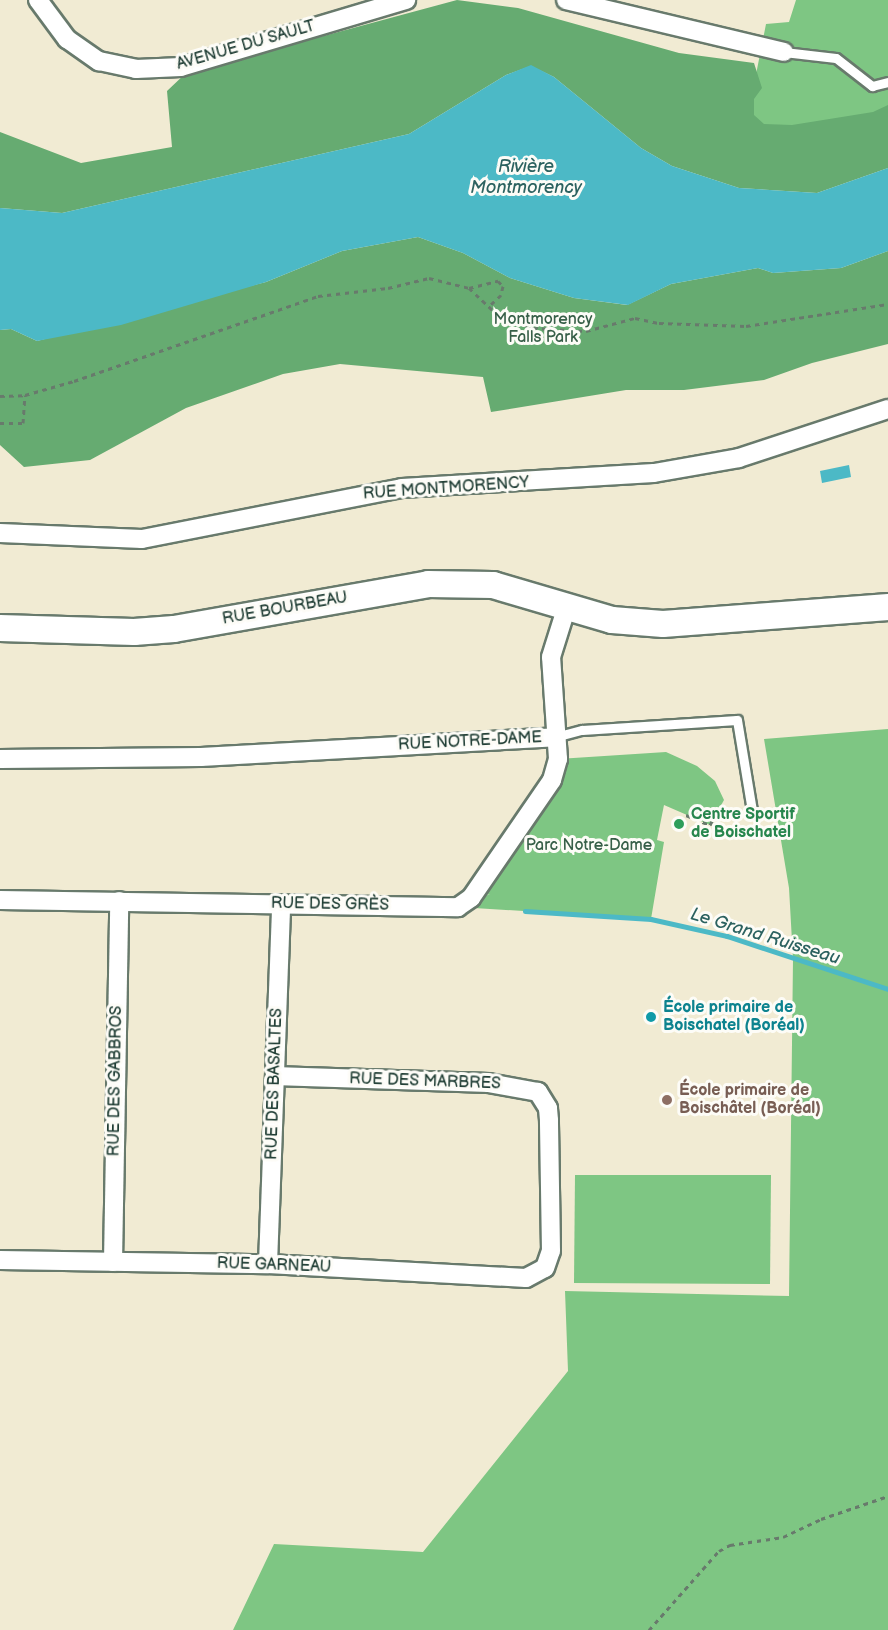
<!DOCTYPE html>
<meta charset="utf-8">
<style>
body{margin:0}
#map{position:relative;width:888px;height:1630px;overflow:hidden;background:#f1ebd3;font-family:"Balsamiq Sans",sans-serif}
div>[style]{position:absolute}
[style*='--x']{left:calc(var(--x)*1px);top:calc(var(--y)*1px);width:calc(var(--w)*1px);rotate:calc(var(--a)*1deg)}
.green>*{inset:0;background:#7ec683}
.forest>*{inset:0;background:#66ab71}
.water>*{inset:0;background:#4cb9c6}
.stream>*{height:4.5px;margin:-2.25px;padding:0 2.25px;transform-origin:2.25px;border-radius:2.25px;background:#4cb9c6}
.path>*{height:3px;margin-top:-1.5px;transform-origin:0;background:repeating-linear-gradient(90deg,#687a6c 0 4.5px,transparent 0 9px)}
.roads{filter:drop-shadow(2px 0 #687a6c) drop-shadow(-2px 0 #687a6c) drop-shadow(0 2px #687a6c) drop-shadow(0 -2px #687a6c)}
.lane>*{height:9px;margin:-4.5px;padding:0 4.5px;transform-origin:4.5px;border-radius:4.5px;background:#fff}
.street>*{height:18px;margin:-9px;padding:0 9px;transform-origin:9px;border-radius:9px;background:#fff}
.secondary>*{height:26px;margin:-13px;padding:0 13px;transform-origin:13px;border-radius:13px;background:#fff}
.dots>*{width:16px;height:16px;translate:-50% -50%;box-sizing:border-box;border:3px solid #fdfcf7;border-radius:50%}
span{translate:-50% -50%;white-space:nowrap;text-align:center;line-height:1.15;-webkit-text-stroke:6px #fdfcf7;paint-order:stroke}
.street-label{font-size:16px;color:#1f3d34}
.park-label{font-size:16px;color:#375f48}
.leisure-label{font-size:16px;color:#27864d;font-weight:700}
.left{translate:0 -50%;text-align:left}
.culture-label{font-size:16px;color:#0d838f;font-weight:700}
.education-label{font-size:16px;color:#785e54;font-weight:700}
.water-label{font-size:18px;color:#2c6260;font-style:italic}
</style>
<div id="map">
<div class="green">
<div style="clip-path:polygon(796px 0,888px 0,888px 122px,743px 140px,766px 24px,789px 22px)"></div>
<div style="clip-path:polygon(888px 729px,888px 1630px,233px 1630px,274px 1544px,423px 1552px,568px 1371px,565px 1291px,789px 1296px,793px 959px,789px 888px,764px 739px)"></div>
<div style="clip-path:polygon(666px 752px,697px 766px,715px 781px,724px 800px,710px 825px,664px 805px,657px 840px,664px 842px,651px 919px,458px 907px,490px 894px,471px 898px,558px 759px)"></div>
<div style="clip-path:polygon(575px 1175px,771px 1175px,770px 1284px,574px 1283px)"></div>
</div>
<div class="forest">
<div style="clip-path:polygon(457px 0,518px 8px,679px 53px,754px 63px,762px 88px,754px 99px,754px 115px,764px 124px,792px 125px,873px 112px,888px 105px,888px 168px,817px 193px,739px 188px,672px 166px,641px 148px,554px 77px,531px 66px,506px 75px,409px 134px,62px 213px,0 208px,0 132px,81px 163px,172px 147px,167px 91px,186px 73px)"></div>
<div style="clip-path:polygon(418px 237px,463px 253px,510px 278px,574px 298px,627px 305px,671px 284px,758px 268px,773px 273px,841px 268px,888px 251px,888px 344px,812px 363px,764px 380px,684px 390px,626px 390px,491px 412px,483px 377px,340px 364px,283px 374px,186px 408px,90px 460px,24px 467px,0 445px,0 330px,11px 329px,37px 341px,266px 282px,342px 251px)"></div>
</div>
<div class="water">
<div style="clip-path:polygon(531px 65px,554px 77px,641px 148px,672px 166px,739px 188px,817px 193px,888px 168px,888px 251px,841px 268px,773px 273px,758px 268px,671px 284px,628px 305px,574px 298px,510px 278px,463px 253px,418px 237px,342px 251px,266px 282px,121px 325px,37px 341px,11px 329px,0 330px,0 208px,62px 213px,409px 134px,506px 75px)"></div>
<div style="clip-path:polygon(849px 465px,851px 477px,822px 483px,820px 471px)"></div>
</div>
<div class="stream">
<div style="--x:525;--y:911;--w:126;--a:3.6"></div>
<div style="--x:651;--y:919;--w:78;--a:12.6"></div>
<div style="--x:727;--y:936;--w:169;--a:18.2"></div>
</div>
<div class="path">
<div style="--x:469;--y:288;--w:30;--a:-14"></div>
<div style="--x:498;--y:281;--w:7;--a:45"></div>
<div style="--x:503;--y:286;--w:9;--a:103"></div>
<div style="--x:501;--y:295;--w:16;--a:137"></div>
<div style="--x:0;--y:396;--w:25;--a:-2"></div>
<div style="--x:25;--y:395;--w:51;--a:-15.9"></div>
<div style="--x:74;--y:381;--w:258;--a:-19.2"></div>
<div style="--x:318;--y:296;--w:70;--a:-6.5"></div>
<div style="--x:388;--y:288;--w:42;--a:-13.7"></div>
<div style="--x:429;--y:278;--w:41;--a:14"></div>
<div style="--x:469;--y:288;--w:40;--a:43"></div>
<div style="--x:498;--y:315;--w:37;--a:20"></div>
<div style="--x:533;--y:328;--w:53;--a:3.2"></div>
<div style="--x:586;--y:331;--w:51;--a:-14.9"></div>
<div style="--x:635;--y:318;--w:25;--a:12"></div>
<div style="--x:659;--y:323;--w:87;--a:2"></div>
<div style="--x:746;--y:326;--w:144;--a:-8.8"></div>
<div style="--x:0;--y:423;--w:23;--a:0"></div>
<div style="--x:23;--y:423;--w:28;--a:-86"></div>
<div style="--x:686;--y:815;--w:26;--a:23"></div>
<div style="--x:710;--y:825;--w:19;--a:-62"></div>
<div style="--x:719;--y:808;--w:23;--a:5"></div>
<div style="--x:649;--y:1630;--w:106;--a:-48.5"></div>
<div style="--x:719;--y:1551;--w:13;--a:-29"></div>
<div style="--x:730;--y:1545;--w:54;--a:-8.6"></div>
<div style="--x:783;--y:1537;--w:42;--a:-25.3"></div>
<div style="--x:821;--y:1519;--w:71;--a:-18.9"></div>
</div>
<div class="roads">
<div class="lane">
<div style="--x:784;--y:52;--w:52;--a:6.6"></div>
<div style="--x:836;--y:58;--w:46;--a:37.9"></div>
<div style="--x:872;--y:86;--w:16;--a:-14"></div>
<div style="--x:555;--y:737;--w:28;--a:-15"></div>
<div style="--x:582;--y:730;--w:155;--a:-3.7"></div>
<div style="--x:737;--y:720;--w:92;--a:80.6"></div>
</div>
<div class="street">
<div style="--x:38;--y:0;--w:49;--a:53.4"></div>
<div style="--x:67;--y:39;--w:39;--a:35"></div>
<div style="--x:99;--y:61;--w:38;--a:12"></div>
<div style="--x:136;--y:69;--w:45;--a:-2.5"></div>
<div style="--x:181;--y:67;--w:235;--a:-16.6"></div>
<div style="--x:566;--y:0;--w:224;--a:13.4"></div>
<div style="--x:0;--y:533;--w:142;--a:2.4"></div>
<div style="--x:142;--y:539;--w:265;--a:-11.1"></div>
<div style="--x:402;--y:488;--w:252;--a:-3.4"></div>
<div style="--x:654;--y:473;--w:86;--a:-10"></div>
<div style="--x:739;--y:458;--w:157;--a:-18.2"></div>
<div style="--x:0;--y:759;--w:201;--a:-0.6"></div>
<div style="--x:201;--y:757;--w:355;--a:-3.2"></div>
<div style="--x:0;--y:900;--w:458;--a:0.9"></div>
<div style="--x:458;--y:907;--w:16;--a:-35"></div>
<div style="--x:471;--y:898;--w:143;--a:-55.5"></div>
<div style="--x:552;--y:780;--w:22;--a:-74"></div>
<div style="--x:558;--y:759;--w:102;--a:-93.9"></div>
<div style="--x:551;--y:657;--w:53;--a:-72.6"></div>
<div style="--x:0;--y:1260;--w:268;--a:0.9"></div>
<div style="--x:268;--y:1264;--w:258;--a:3.1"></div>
<div style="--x:526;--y:1278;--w:21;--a:-28"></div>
<div style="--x:545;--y:1268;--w:18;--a:-71"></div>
<div style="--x:551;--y:1251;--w:131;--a:-90.9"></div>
<div style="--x:549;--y:1120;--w:12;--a:-95"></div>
<div style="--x:548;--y:1108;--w:19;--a:-122"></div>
<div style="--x:538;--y:1092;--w:51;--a:-169.8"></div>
<div style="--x:488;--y:1083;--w:213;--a:-178.1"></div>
<div style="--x:113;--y:1262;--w:361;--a:-89"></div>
<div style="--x:268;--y:1264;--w:360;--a:-87.9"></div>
</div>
<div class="secondary">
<div style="--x:0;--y:628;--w:134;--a:1.7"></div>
<div style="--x:134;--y:632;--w:40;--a:-4.3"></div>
<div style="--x:174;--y:629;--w:258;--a:-10"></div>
<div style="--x:428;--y:584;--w:65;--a:0.9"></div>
<div style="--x:493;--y:585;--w:124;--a:16.4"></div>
<div style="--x:612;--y:620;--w:51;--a:4.5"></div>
<div style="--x:663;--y:624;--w:226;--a:-4.3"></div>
</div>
</div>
<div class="dots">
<div style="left:679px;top:824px;background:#2e9e5b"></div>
<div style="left:651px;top:1017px;background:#0f9aa8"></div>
<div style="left:667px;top:1100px;background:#8d6e63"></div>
</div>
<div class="street-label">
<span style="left:246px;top:46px;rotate:-16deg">AVENUE DU SAULT</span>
<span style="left:446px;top:489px;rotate:-4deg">RUE MONTMORENCY</span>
<span style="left:285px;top:609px;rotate:-10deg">RUE BOURBEAU</span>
<span style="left:470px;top:742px;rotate:-3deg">RUE NOTRE-DAME</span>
<span style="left:330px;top:905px;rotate:1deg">RUE DES GRÈS</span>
<span style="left:116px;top:1081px;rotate:-89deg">RUE DES GABBROS</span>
<span style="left:425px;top:1082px;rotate:2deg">RUE DES MARBRES</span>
<span style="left:275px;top:1084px;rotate:-88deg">RUE DES BASALTES</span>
<span style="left:274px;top:1266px;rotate:2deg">RUE GARNEAU</span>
</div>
<div class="park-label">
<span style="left:543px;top:329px">Montmorency<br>Falls Park</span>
<span style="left:589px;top:846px">Parc Notre-Dame</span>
</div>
<div class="leisure-label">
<span class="left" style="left:691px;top:824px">Centre Sportif<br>de Boischatel</span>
</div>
<div class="culture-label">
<span class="left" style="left:663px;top:1017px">École primaire de<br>Boischatel (Boréal)</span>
</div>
<div class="education-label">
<span class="left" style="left:679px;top:1100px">École primaire de<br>Boischâtel (Boréal)</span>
</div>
<div class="water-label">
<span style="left:526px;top:178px">Rivière<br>Montmorency</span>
<span style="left:765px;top:937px;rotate:17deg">Le Grand Ruisseau</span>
</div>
</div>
